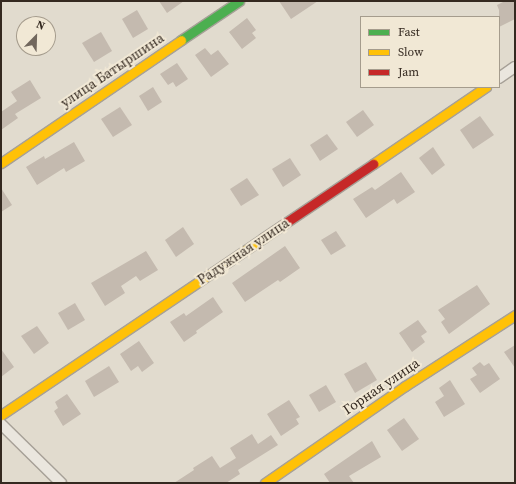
<!DOCTYPE html>
<meta charset="utf-8">
<style>
body{margin:0}
#map{position:relative;width:516px;height:484px;overflow:hidden;background:#e1dbce;font-family:"Source Serif 4",serif}
div>[style]{position:absolute}
[style*='--x']{left:calc(var(--x)*1px);top:calc(var(--y)*1px);width:calc(var(--w)*1px);rotate:calc(var(--a)*1deg)}
.building>*{inset:0;background:#c4baaf}
.roads{filter:drop-shadow(1px 0 #a6a097) drop-shadow(-1px 0 #a6a097) drop-shadow(0 1px #a6a097) drop-shadow(0 -1px #a6a097)}
.street>*{height:10px;margin:-5px;padding:0 5px;transform-origin:5px;border-radius:5px;background:#eae6de}
.fast>*{height:9px;margin:-4.5px;padding:0 4.5px;transform-origin:4.5px;border-radius:4.5px;background:#4caf50}
.slow>*{height:9px;margin:-4.5px;padding:0 4.5px;transform-origin:4.5px;border-radius:4.5px;background:#ffc107}
.jam>*{height:9px;margin:-4.5px;padding:0 4.5px;transform-origin:4.5px;border-radius:4.5px;background:#c62828}
span{translate:-50% -50%;white-space:nowrap;text-align:center;line-height:1.15;-webkit-text-stroke:4px #f1e8d5;paint-order:stroke}
.street-label{font-size:14px;color:#342920}
.frame{position:absolute;inset:0;border:2px solid #342920;pointer-events:none}
.legend{position:absolute;left:360px;top:16px;width:140px;height:72px;box-sizing:border-box;background:#f1e8d5;border:1px solid #a59c8d;margin:0;padding:5px 7px;list-style:none;font-size:12px;color:#342920}
.legend li{display:flex;align-items:center;gap:8px;height:20px}
.legend b{width:20px;border:1px solid #a59c8d}
.north{position:absolute;left:16px;top:16px;width:40px;height:40px;box-sizing:border-box;background:#f1e8d5;border:1px solid #a59c8d;border-radius:50%;rotate:23deg;font-size:11px;font-weight:700;line-height:16px;text-align:center;color:#342920}
.north::after{content:'';display:block;margin:auto;width:14px;height:18px;background:#71675d;clip-path:polygon(50% 0,100% 100%,50% 72%,0 100%)}
</style>
<div id="map">
<div class="building">
<div style="clip-path:polygon(159px 1px,184px 1px,167px 13px)"></div>
<div style="clip-path:polygon(279px 1px,318px 1px,291px 19px)"></div>
<div style="clip-path:polygon(505px 1px,515px 1px,515px 19px,499px 27px,499px 10px,497px 5px)"></div>
<div style="clip-path:polygon(137px 10px,148px 29px,133px 38px,122px 19px)"></div>
<div style="clip-path:polygon(247px 18px,256px 30px,252px 33px,256px 38px,242px 49px,229px 32px)"></div>
<div style="clip-path:polygon(101px 32px,112px 51px,94px 62px,82px 43px)"></div>
<div style="clip-path:polygon(205px 48px,211px 55px,218px 50px,229px 64px,211px 77px,195px 55px)"></div>
<div style="clip-path:polygon(177px 63px,188px 79px,176px 87px,173px 82px,168px 85px,160px 74px)"></div>
<div style="clip-path:polygon(30px 80px,41px 98px,15px 114px,18px 118px,1px 130px,1px 112px,17px 101px,11px 92px)"></div>
<div style="clip-path:polygon(153px 87px,162px 102px,148px 111px,139px 96px)"></div>
<div style="clip-path:polygon(120px 107px,132px 125px,113px 137px,101px 119px)"></div>
<div style="clip-path:polygon(363px 110px,374px 125px,357px 137px,346px 122px)"></div>
<div style="clip-path:polygon(480px 116px,494px 135px,473px 149px,460px 130px)"></div>
<div style="clip-path:polygon(327px 134px,338px 149px,320px 161px,310px 145px)"></div>
<div style="clip-path:polygon(74px 142px,85px 161px,66px 172px,64px 168px,37px 185px,26px 167px,44px 156px,45px 159px)"></div>
<div style="clip-path:polygon(433px 147px,445px 165px,432px 175px,419px 158px)"></div>
<div style="clip-path:polygon(290px 158px,301px 175px,283px 187px,272px 169px)"></div>
<div style="clip-path:polygon(401px 172px,415px 192px,397px 204px,394px 199px,366px 218px,353px 199px,372px 187px,375px 190px)"></div>
<div style="clip-path:polygon(247px 178px,259px 195px,241px 206px,230px 189px)"></div>
<div style="clip-path:polygon(1px 188px,12px 205px,1px 212px)"></div>
<div style="clip-path:polygon(183px 227px,194px 244px,176px 257px,165px 240px)"></div>
<div style="clip-path:polygon(336px 231px,346px 246px,331px 255px,321px 240px)"></div>
<div style="clip-path:polygon(285px 246px,300px 268px,280px 282px,278px 280px,245px 302px,232px 283px)"></div>
<div style="clip-path:polygon(146px 251px,158px 270px,140px 281px,136px 276px,121px 286px,125px 293px,105px 306px,91px 283px)"></div>
<div style="clip-path:polygon(477px 285px,490px 304px,449px 334px,441px 322px,445px 319px,438px 310px)"></div>
<div style="clip-path:polygon(213px 297px,223px 312px,196px 331px,197px 333px,184px 342px,170px 322px,184px 313px,186px 316px)"></div>
<div style="clip-path:polygon(75px 303px,85px 320px,68px 330px,58px 313px)"></div>
<div style="clip-path:polygon(418px 320px,427px 332px,421px 336px,425px 342px,412px 352px,399px 333px)"></div>
<div style="clip-path:polygon(37px 326px,49px 343px,34px 354px,21px 336px)"></div>
<div style="clip-path:polygon(139px 341px,154px 363px,142px 372px,138px 366px,131px 371px,120px 354px)"></div>
<div style="clip-path:polygon(515px 345px,515px 368px,504px 352px)"></div>
<div style="clip-path:polygon(1px 349px,14px 367px,1px 377px)"></div>
<div style="clip-path:polygon(366px 362px,377px 380px,355px 393px,344px 374px)"></div>
<div style="clip-path:polygon(480px 362px,484px 366px,489px 363px,500px 379px,480px 393px,470px 379px,477px 375px,472px 368px)"></div>
<div style="clip-path:polygon(109px 366px,119px 382px,94px 397px,85px 381px)"></div>
<div style="clip-path:polygon(450px 380px,465px 404px,444px 417px,435px 402px,444px 396px,439px 388px)"></div>
<div style="clip-path:polygon(326px 385px,336px 402px,319px 412px,309px 395px)"></div>
<div style="clip-path:polygon(67px 394px,81px 414px,63px 426px,54px 411px,58px 408px,55px 402px)"></div>
<div style="clip-path:polygon(289px 400px,300px 417px,296px 419px,299px 424px,281px 436px,267px 414px)"></div>
<div style="clip-path:polygon(404px 418px,419px 439px,402px 451px,387px 430px)"></div>
<div style="clip-path:polygon(252px 434px,258px 444px,271px 435px,278px 445px,238px 470px,240px 474px,226px 483px,174px 483px,194px 470px,193px 468px,212px 456px,220px 468px,236px 458px,230px 448px)"></div>
<div style="clip-path:polygon(372px 441px,381px 457px,349px 476px,354px 483px,330px 483px,324px 474px)"></div>
</div>
<div class="roads">
<div class="street">
<div style="--x:499;--y:78;--w:19;--a:-35"></div>
<div style="--x:1;--y:424;--w:84;--a:44.5"></div>
</div>
<div class="fast">
<div style="--x:181;--y:40;--w:70;--a:-33.9"></div>
</div>
<div class="slow">
<div style="--x:1;--y:163;--w:218;--a:-34.3"></div>
<div style="--x:373;--y:164;--w:137;--a:-34.3"></div>
<div style="--x:1;--y:415;--w:316;--a:-34"></div>
<div style="--x:265;--y:483;--w:170;--a:-34.7"></div>
<div style="--x:405;--y:386;--w:131;--a:-32.8"></div>
</div>
<div class="jam">
<div style="--x:263;--y:238;--w:133;--a:-33.9"></div>
</div>
</div>
<div class="street-label">
<span style="left:112px;top:70px;rotate:-34deg">улица Батыршина</span>
<span style="left:243px;top:251px;rotate:-34deg">Радужная улица</span>
<span style="left:381px;top:386px;rotate:-34deg">Горная улица</span>
</div>
<div class="frame"></div>
<ul class="legend">
<li><b style="height:5px;background:#4caf50"></b>Fast</li>
<li><b style="height:5px;background:#ffc107"></b>Slow</li>
<li><b style="height:5px;background:#c62828"></b>Jam</li>
</ul>
<div class="north">N</div>
</div>
